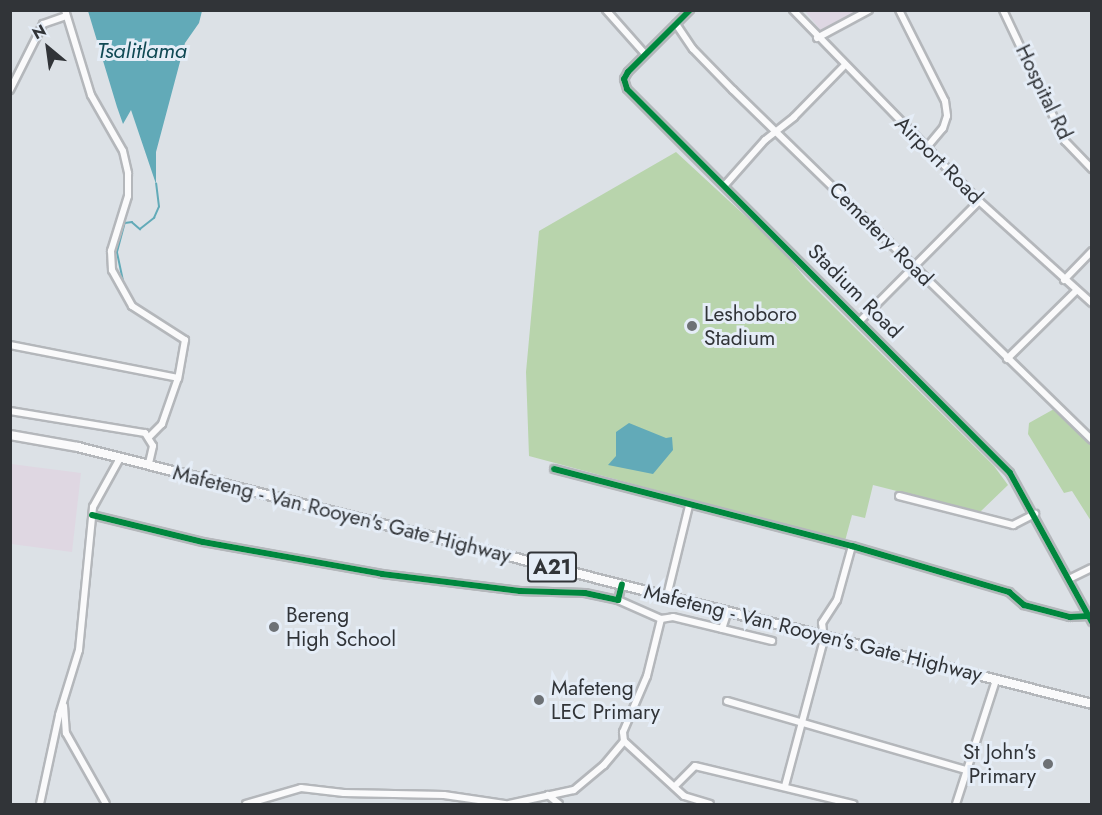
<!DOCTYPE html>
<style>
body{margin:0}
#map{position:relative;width:1102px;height:815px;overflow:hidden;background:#dce1e6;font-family:Jost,sans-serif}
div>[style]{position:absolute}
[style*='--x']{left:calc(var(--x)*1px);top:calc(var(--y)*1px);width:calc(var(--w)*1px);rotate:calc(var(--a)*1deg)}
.industrial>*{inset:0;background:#dfd7e2}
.medical>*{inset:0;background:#ded7e3}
.green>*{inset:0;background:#b8d4ac}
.water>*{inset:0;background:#62aab8}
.stream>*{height:1.5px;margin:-0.75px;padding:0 0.75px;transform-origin:0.75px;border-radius:0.75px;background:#62aab8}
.roads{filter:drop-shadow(2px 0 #b4b7bb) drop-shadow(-2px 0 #b4b7bb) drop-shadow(0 2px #b4b7bb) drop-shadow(0 -2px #b4b7bb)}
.minor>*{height:6px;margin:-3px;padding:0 3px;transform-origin:3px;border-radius:3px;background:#fafafb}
.major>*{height:8px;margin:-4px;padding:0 4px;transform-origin:4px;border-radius:4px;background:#fafafb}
.cycleway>*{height:6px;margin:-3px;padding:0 3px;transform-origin:3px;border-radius:3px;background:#00873e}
.dots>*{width:16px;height:16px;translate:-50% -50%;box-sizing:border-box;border:3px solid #e5edf7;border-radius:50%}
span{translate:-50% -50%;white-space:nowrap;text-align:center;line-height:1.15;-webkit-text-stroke:6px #e5edf7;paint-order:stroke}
.shield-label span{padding:2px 4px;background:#e5edf7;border:2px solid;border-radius:4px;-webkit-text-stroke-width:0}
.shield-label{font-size:20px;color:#313438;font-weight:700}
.street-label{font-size:21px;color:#313438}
.poi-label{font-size:21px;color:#313438}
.left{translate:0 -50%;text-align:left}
.right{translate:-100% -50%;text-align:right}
.water-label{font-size:22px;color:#104954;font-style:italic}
.frame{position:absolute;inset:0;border:12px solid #313438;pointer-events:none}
.north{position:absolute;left:18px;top:18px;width:60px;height:60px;-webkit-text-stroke:4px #e5edf7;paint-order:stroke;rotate:331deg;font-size:16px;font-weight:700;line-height:24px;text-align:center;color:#313438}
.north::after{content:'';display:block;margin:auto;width:21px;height:27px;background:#313438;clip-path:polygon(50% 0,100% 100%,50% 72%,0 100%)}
</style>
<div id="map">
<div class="industrial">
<div style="clip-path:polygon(11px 464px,81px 473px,72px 552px,11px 544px)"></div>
</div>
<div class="medical">
<div style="clip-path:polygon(805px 11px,860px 11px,822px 32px)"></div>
</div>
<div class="green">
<div style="clip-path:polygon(676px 152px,780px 248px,806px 279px,994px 466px,1008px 485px,980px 512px,873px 485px,865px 518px,852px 515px,845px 541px,529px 456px,526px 372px,539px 231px)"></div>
<div style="clip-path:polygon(1054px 409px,1091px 445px,1091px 521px,1072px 491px,1064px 493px,1028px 434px,1029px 423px)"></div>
</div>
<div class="water">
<div style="clip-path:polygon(88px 11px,202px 11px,199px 23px,185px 43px,156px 152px,156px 184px,131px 110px,123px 124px,117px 107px)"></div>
<div style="clip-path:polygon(629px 423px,666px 438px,672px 437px,673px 450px,653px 474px,608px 465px,616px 456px,616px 432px)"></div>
</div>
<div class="stream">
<div style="--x:123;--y:281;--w:30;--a:-102"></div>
<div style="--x:117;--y:252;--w:30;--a:-75"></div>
<div style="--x:125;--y:223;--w:7;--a:-8"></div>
<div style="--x:132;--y:222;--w:11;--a:41"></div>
<div style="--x:140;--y:229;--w:18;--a:-38"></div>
<div style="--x:154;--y:218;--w:12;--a:-66"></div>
<div style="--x:159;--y:207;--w:23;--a:-97"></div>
</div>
<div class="roads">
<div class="minor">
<div style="--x:65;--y:10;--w:89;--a:73"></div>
<div style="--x:91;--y:95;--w:64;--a:60.3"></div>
<div style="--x:123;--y:151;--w:23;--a:77"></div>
<div style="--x:128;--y:173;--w:23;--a:90"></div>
<div style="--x:128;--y:196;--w:58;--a:107.2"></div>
<div style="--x:111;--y:251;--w:19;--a:87"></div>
<div style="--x:112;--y:270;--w:41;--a:60.9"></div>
<div style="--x:132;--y:306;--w:63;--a:32.7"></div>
<div style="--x:185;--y:340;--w:39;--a:100"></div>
<div style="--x:178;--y:378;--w:49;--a:109.2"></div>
<div style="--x:162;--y:424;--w:17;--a:135"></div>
<div style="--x:606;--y:10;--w:59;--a:48.4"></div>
<div style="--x:690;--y:10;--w:88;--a:135"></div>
<div style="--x:628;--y:72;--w:8;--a:120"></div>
<div style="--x:624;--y:79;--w:10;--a:73"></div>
<div style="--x:627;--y:89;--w:542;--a:45.07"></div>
<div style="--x:1010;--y:473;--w:170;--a:61.2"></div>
<div style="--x:793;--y:10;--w:267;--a:45.8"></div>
<div style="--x:979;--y:201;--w:152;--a:42.1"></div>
<div style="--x:899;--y:10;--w:102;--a:63.2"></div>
<div style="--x:945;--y:101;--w:15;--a:82"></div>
<div style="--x:947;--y:116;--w:13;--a:108"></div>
<div style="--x:943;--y:128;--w:23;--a:130"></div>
<div style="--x:1003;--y:10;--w:145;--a:64.7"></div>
<div style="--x:1065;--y:141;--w:39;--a:46"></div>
<div style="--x:676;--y:24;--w:30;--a:56"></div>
<div style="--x:693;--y:49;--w:57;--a:45.7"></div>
<div style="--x:733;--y:90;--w:501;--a:44.27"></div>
<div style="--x:817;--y:38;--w:59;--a:-28.3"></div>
<div style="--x:10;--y:90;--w:74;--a:-63.4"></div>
<div style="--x:43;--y:24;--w:24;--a:-19"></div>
<div style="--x:725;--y:185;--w:60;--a:-48.4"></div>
<div style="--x:765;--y:140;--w:37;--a:-38"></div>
<div style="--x:794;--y:117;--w:71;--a:-45.6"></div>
<div style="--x:1064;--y:280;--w:40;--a:-46"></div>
<div style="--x:861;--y:320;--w:168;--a:-45.2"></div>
<div style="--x:10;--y:345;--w:171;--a:11.1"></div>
<div style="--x:1007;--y:359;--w:97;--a:-44.6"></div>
<div style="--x:10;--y:411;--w:137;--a:9.3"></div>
<div style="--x:145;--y:433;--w:15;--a:58"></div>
<div style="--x:153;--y:446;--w:18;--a:103"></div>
<div style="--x:554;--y:469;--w:308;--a:14.5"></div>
<div style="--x:852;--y:546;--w:164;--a:16.3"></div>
<div style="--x:1009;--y:592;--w:20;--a:41"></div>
<div style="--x:1024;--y:605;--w:48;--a:14.6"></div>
<div style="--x:1070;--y:617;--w:18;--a:-3"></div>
<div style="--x:899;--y:496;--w:118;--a:14.3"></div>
<div style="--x:1013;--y:525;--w:25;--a:-27"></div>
<div style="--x:92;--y:515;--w:114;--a:13.7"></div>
<div style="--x:203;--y:542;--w:182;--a:10.1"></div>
<div style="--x:382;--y:574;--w:139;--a:7"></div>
<div style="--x:520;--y:591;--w:65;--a:1.8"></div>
<div style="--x:585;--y:593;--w:34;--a:12"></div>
<div style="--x:618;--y:600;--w:16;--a:-76"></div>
<div style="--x:1069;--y:579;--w:25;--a:-26"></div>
<div style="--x:667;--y:596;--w:93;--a:-76.3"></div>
<div style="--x:618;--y:600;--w:47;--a:23.8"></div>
<div style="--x:661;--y:619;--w:59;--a:103.8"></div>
<div style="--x:647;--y:676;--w:61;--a:113.2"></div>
<div style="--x:623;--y:732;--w:9;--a:84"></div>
<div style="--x:624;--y:741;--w:81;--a:42.5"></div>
<div style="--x:684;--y:796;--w:27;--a:17"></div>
<div style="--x:661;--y:619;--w:12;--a:-9"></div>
<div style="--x:673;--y:617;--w:102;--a:13.6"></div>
<div style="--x:722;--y:629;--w:19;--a:-72"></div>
<div style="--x:727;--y:701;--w:249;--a:16.1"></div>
<div style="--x:64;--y:706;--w:27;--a:86"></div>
<div style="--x:66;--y:733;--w:81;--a:60.6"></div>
<div style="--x:675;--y:786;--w:28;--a:-45"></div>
<div style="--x:695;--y:766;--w:163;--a:13.5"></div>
<div style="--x:785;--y:786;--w:152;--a:-75.1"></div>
<div style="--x:824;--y:639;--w:16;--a:-97"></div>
<div style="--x:822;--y:623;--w:27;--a:-57"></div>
<div style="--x:837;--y:600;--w:56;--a:-74.5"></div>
<div style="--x:548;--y:795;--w:14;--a:39"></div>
<div style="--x:40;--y:804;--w:91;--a:-77.9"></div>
<div style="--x:59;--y:715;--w:68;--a:-72.9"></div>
<div style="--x:79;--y:650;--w:144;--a:-84.4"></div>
<div style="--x:93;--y:507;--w:56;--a:-61.1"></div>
<div style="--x:246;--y:804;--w:57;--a:-16.2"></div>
<div style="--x:301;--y:788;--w:43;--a:6.6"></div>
<div style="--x:344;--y:793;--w:100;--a:1.1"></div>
<div style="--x:444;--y:795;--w:63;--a:8.3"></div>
<div style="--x:509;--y:804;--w:66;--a:-12.2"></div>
<div style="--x:574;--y:790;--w:39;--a:-40"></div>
<div style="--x:604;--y:765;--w:31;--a:-50"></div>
<div style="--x:956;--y:804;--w:130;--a:-72.1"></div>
</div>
<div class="major">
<div style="--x:10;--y:435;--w:69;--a:10"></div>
<div style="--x:78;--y:447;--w:1046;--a:14.22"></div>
</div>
</div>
<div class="cycleway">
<div style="--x:690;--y:10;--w:88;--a:135"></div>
<div style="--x:628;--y:72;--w:8;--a:120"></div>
<div style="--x:624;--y:79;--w:10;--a:73"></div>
<div style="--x:627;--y:89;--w:542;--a:45.07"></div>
<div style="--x:1010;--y:473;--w:170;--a:61.2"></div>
<div style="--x:554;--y:469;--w:308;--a:14.5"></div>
<div style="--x:852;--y:546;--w:164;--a:16.3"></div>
<div style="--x:1009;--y:592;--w:20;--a:41"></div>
<div style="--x:1024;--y:605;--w:48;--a:14.6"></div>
<div style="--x:1070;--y:617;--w:18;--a:-3"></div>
<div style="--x:92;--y:515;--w:114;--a:13.7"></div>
<div style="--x:203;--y:542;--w:182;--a:10.1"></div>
<div style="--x:382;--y:574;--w:139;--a:7"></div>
<div style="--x:520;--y:591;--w:65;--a:1.8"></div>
<div style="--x:585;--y:593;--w:34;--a:12"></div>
<div style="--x:618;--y:600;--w:16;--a:-76"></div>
</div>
<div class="dots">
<div style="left:692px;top:326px;background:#6d7175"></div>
<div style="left:274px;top:627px;background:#6d7175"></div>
<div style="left:539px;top:700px;background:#6d7175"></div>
<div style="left:1048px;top:764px;background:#6d7175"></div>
</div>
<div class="shield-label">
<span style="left:552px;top:567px">A21</span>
</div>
<div class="street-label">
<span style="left:1044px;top:92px;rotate:64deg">Hospital Rd</span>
<span style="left:939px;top:160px;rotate:45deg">Airport Road</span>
<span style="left:881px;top:234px;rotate:45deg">Cemetery Road</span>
<span style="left:855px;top:291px;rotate:45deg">Stadium Road</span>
<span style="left:342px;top:514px;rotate:14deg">Mafeteng - Van Rooyen's Gate Highway</span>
<span style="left:813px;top:633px;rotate:14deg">Mafeteng - Van Rooyen's Gate Highway</span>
</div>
<div class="poi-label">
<span class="left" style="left:704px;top:326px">Leshoboro<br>Stadium</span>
<span class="left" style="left:286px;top:627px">Bereng<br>High School</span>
<span class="left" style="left:551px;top:700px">Mafeteng<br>LEC Primary</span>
<span class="right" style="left:1036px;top:764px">St John's<br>Primary</span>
</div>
<div class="water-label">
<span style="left:142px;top:51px">Tsalitlama</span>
</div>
<div class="frame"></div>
<div class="north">N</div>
</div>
